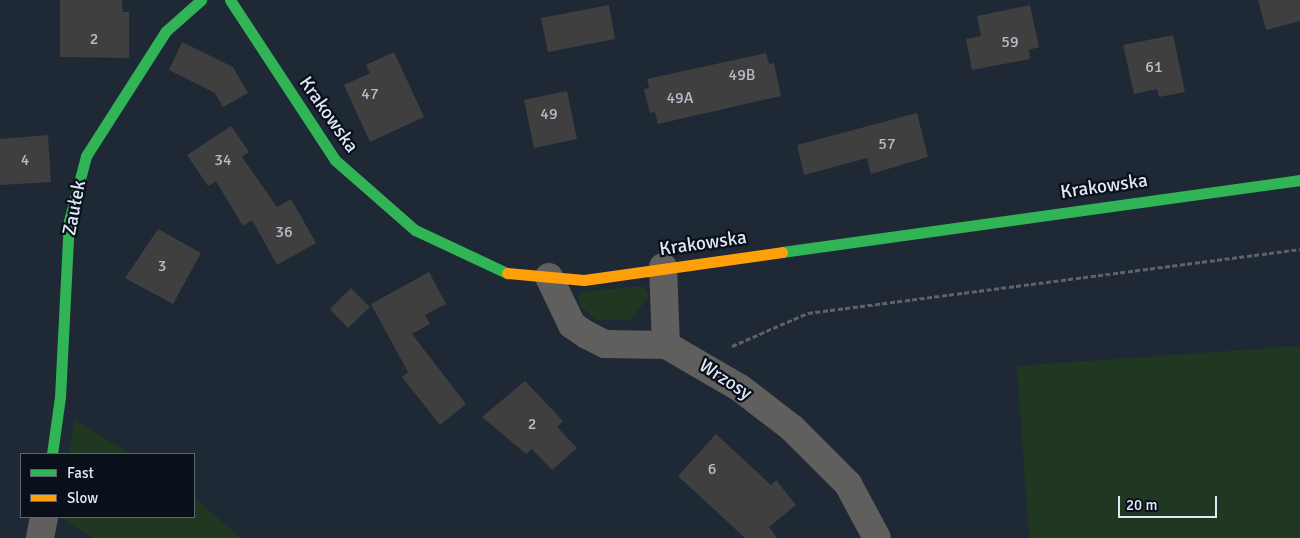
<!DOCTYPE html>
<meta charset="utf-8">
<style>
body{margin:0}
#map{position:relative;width:1300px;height:538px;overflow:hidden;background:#1f2835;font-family:Signika,sans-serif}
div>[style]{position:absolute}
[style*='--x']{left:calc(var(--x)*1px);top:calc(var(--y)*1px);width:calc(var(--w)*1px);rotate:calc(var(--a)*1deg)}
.green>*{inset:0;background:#203821}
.building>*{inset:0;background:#403f40}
.path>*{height:3px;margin-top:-1.5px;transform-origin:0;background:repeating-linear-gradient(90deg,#606264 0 5px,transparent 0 7.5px)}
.street>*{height:28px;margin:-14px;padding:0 14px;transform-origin:14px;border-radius:14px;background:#605f5d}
.fast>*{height:11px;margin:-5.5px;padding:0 5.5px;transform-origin:5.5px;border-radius:5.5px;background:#30b455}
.slow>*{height:11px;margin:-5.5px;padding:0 5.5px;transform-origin:5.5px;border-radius:5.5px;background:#ff9f0a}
span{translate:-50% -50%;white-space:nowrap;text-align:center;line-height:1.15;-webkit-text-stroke:4.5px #09101a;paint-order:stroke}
.number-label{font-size:16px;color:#b6bec9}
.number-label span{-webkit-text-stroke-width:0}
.street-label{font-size:19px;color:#dee8f7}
.legend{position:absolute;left:20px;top:453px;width:175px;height:65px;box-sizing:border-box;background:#09101a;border:1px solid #5e6672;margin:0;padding:6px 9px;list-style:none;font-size:15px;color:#dee8f7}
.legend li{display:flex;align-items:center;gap:10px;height:25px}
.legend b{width:25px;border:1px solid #5e6672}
.scale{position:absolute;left:1118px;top:496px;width:99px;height:22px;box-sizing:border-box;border:2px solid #dee8f7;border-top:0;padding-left:6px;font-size:15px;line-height:18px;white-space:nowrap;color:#dee8f7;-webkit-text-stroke:4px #09101a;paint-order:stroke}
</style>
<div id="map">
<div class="green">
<div style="clip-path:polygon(631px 287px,645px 287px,649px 296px,631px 320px,597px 320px,580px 306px,579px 296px,583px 292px)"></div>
<div style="clip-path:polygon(1300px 346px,1300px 538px,1029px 538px,1017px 366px)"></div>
<div style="clip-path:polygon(75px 420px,131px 454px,69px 454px)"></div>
<div style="clip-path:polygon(194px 498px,242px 538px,93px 538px,60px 517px,194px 517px)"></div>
</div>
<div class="building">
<div style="clip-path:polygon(60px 0,122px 0,123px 12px,129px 12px,129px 58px,60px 57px)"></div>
<div style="clip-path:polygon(1258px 0,1300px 0,1300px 21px,1266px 30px)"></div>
<div style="clip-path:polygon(609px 5px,615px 39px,548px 52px,541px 18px)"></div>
<div style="clip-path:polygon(1030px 5px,1039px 47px,1029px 50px,1030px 59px,972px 70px,966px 39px,981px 36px,977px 16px)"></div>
<div style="clip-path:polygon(1173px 35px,1185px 92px,1159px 97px,1157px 89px,1134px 94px,1123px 45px)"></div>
<div style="clip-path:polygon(182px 42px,233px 67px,248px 93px,223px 107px,215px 93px,169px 70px)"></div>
<div style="clip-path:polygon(394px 52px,424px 117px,370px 142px,344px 85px,370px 73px,366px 65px)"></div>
<div style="clip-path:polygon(766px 53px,769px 64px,774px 63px,781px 96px,658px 124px,655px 112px,650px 113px,644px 89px,649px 88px,647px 79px)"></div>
<div style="clip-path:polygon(567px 91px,577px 139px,534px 148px,524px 100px)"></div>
<div style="clip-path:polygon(917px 113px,928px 157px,871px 174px,867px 158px,804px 175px,797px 145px)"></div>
<div style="clip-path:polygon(231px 126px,249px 152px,242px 157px,277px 207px,291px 199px,316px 243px,277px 265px,252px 220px,243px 226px,216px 181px,208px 186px,187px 155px)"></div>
<div style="clip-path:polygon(48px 135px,51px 182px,0 185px,0 139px)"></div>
<div style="clip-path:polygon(158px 229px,201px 253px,173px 304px,125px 278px)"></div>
<div style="clip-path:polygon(429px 272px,446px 304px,425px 315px,430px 324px,412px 334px,466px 404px,440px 425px,402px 377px,408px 372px,371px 304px)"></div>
<div style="clip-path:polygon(351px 288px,370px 307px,348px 328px,330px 309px)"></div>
<div style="clip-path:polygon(525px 381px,563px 421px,557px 427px,577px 448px,552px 470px,532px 449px,526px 454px,482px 417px)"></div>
<div style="clip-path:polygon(716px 434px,771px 485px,776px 480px,796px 505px,769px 527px,777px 538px,745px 538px,678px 476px)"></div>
</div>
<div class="path">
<div style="--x:732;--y:346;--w:83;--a:-23.5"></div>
<div style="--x:808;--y:313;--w:496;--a:-7.4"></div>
</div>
<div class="street">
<div style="--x:663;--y:267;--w:78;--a:87.8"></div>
<div style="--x:549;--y:277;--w:53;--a:64.4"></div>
<div style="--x:572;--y:325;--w:18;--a:34"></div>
<div style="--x:587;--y:335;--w:20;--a:27"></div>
<div style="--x:605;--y:344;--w:61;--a:0.9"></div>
<div style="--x:666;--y:345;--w:86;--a:30.2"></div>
<div style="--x:740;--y:388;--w:66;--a:37.6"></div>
<div style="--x:792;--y:428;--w:79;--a:45"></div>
<div style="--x:848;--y:484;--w:61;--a:61.8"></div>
<div style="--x:40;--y:538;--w:21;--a:-79"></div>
</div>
<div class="fast">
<div style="--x:230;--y:0;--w:191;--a:56.7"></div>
<div style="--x:335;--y:160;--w:106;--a:41.2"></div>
<div style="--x:415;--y:230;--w:102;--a:25.1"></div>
<div style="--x:782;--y:252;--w:523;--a:-7.91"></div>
<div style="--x:52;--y:454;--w:58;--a:-82"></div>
<div style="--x:60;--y:397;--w:176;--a:-87.1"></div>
<div style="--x:69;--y:221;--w:67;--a:-75.3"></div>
<div style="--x:86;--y:156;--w:148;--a:-57.4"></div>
<div style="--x:166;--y:31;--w:47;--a:-41.5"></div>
</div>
<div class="slow">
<div style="--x:507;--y:273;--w:77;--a:5.2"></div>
<div style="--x:584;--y:280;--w:200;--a:-8"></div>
</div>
<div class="number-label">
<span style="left:94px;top:39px">2</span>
<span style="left:1010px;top:42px">59</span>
<span style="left:1154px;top:67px">61</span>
<span style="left:742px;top:75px">49B</span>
<span style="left:370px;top:94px">47</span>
<span style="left:680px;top:98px">49A</span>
<span style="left:549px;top:114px">49</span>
<span style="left:887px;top:144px">57</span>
<span style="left:25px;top:160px">4</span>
<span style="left:223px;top:160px">34</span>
<span style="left:284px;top:232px">36</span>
<span style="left:162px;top:266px">3</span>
<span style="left:532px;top:424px">2</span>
<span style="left:712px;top:469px">6</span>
</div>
<div class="street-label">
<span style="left:328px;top:115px;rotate:55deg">Krakowska</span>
<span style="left:1104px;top:187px;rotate:-8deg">Krakowska</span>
<span style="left:75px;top:208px;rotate:-79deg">Zaułek</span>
<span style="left:703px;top:244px;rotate:-8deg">Krakowska</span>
<span style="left:725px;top:380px;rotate:33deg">Wrzosy</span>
</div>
<ul class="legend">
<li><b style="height:6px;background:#30b455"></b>Fast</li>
<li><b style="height:6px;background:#ff9f0a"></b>Slow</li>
</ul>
<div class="scale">20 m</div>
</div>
